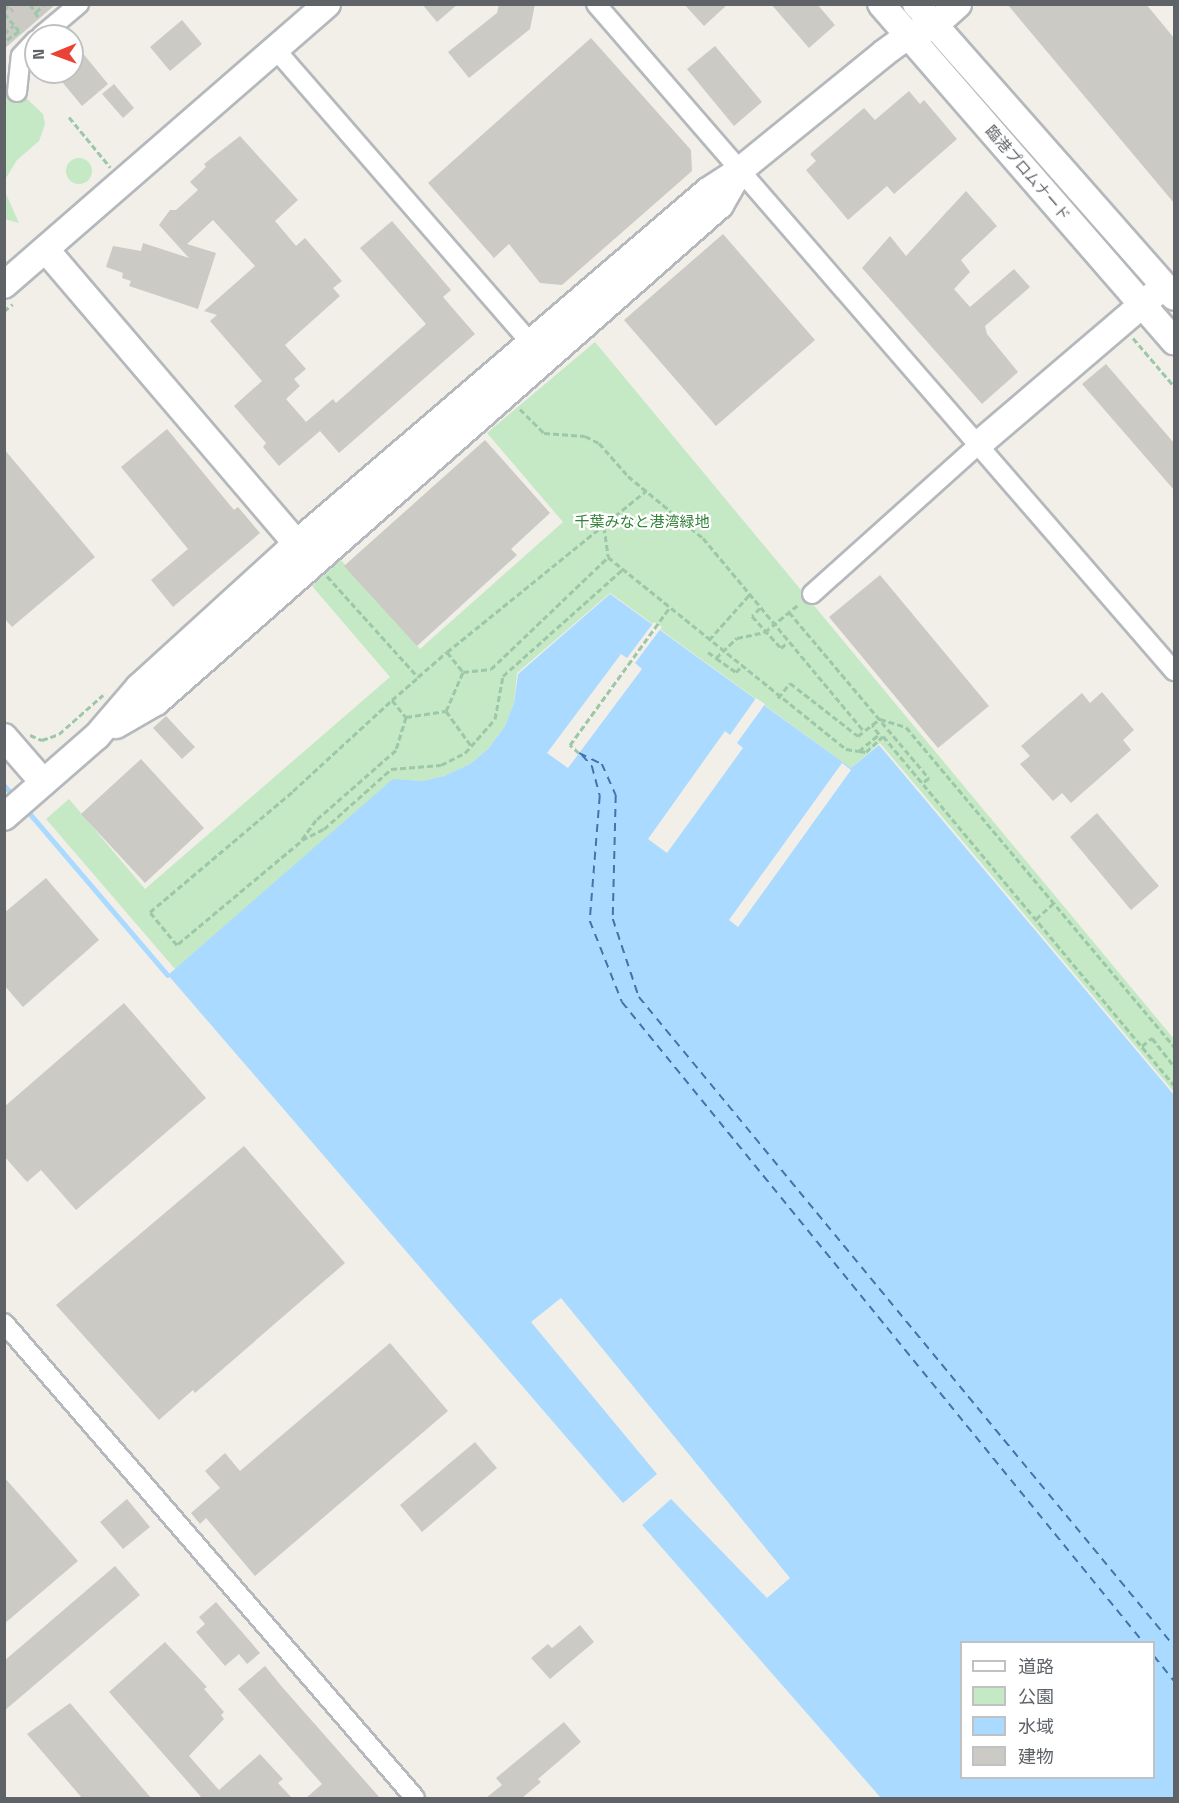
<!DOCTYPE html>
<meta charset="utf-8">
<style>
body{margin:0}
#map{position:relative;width:1179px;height:1803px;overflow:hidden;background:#f1efe8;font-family:"Titillium Web","Noto Sans JP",sans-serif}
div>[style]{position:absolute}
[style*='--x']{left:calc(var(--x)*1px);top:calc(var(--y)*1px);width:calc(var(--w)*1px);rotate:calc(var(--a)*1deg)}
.green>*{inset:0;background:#c5e8c5}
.round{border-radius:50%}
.water>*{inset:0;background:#aadaff}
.pier>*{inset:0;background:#f1efe8}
.stream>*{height:4.5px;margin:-2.25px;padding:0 2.25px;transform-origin:2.25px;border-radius:2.25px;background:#aadaff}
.ferry>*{height:1.5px;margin-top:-0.75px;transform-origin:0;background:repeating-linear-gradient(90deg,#4174aa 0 8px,transparent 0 14px)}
.building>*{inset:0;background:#cccac5}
.path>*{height:3px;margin-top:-1.5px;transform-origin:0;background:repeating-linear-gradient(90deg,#9cc7a9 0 6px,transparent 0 9px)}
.roads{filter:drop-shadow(2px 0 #b5b8bc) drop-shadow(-2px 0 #b5b8bc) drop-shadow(0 2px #b5b8bc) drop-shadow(0 -2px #b5b8bc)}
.street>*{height:18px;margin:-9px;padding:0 9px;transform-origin:9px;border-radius:9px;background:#fff}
.secondary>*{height:26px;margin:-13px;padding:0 13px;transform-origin:13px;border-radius:13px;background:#fff}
.rail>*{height:4.5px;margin-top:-2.25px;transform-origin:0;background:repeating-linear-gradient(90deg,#b6b7b8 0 1.5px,transparent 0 9.5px)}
.path-bridge>*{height:3px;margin-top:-1.5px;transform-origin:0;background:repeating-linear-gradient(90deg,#9cc7a9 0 6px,transparent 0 9px)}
span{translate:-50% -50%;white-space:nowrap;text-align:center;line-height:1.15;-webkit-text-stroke:4.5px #fff;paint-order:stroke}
.street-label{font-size:15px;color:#5f6368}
.park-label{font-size:15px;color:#348238}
.frame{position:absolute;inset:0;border:6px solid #5f6368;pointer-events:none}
.legend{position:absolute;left:960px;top:1641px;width:195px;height:138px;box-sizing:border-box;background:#fff;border:2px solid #bfc1c3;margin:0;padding:8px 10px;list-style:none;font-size:18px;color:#5f6368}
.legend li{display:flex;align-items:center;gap:12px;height:30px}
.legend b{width:30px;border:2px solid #bfc1c3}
.north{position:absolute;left:24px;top:24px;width:60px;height:60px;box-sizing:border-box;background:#fff;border:2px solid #bfc1c3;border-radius:50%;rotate:269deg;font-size:16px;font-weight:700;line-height:24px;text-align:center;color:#5f6368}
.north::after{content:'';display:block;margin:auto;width:21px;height:27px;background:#ea4335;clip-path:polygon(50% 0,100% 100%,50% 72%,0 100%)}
</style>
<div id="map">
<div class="green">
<div style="clip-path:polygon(5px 91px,24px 96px,43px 114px,45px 124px,39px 141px,17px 160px,6px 178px,6px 194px,19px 223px,5px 219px)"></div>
<div class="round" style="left:66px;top:158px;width:26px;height:26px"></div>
<div style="clip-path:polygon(595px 342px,1174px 1039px,1174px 1092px,880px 743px,851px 768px,610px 593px,517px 673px,514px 703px,505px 726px,488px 749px,470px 764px,444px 776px,422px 781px,394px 780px,175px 969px,46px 819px,69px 799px,145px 889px,390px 677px,312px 586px,341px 560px,420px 649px,563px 522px,487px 433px)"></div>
</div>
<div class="water">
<div style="clip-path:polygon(evenodd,610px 594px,851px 768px,879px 745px,1174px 1095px,1174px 1798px,881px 1798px,642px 1525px,671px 1499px,767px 1598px,790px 1578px,561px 1298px,531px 1322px,657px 1474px,623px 1503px,168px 975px,393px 779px,422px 781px,444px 776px,470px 764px,488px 749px,505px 726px,514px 703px,518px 674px,610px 594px,962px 1642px,1154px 1642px,1154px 1778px,962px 1778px,962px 1642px)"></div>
</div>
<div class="pier">
<div style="clip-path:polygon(654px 622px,662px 627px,635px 663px,642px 669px,568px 768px,547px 753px,621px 654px,627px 658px)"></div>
<div style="clip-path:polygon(756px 698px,765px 704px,737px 743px,743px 748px,667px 853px,648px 839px,725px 731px,730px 735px)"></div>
<div style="clip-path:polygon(842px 763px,851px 770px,738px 927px,729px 920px)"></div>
</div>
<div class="stream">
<div style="--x:4;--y:785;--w:15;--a:48"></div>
<div style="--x:26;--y:809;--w:218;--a:49.5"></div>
</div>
<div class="ferry">
<div style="--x:579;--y:753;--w:25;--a:26"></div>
<div style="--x:602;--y:764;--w:34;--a:66"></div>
<div style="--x:616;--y:795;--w:124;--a:91.4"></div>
<div style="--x:613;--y:919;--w:82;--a:71.6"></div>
<div style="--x:639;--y:997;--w:841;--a:50.5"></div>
<div style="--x:582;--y:755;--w:15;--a:48"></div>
<div style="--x:592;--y:766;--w:31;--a:75"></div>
<div style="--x:600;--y:796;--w:125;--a:94.6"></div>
<div style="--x:590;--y:921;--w:87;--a:68.4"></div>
<div style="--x:622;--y:1002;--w:825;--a:50.85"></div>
<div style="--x:1154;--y:1656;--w:32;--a:51"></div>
</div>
<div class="building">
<div style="clip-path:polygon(4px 4px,56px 4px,4px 49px)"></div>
<div style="clip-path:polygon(422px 4px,458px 4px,437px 22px)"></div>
<div style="clip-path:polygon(499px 4px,535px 4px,530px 29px,469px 78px,448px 52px,497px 13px)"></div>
<div style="clip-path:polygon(684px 4px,728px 4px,704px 26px)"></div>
<div style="clip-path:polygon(771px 4px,817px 4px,835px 25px,809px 48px)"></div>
<div style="clip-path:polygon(1007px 4px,1146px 4px,1174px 38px,1174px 203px)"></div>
<div style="clip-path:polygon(182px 20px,202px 44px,170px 71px,150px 47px)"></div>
<div style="clip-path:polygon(591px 38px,691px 150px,692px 171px,562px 285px,540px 283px,509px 244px,494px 258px,428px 183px)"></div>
<div style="clip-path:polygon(72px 40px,108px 84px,82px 106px,54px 72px,72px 72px)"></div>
<div style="clip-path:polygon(715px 46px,762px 102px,734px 126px,687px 69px)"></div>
<div style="clip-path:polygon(114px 84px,134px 108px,123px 118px,102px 94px)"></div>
<div style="clip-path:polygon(909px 91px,920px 104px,924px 100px,957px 139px,894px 194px,887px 186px,848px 220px,806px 170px,816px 161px,810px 154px,864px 108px,875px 120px)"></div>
<div style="clip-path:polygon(240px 136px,298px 200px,275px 221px,296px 246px,305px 238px,342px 281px,333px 288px,340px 296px,285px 345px,306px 369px,294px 379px,300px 386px,286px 399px,306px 422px,333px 399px,336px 403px,426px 324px,360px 248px,392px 221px,451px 290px,443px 297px,475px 334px,339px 453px,320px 431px,279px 466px,263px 447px,266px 443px,234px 406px,262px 381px,210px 321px,217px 315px,204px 311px,255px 266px,213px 220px,187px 244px,216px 253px,198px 309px,129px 286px,131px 281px,122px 278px,123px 273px,106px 267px,113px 246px,141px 251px,143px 243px,189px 258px,159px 225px,170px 210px,176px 210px,198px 190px,190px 182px,206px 167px,204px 164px)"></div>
<div style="clip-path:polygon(966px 191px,997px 226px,961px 260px,970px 272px,954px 289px,970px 307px,1014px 269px,1030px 287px,985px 326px,987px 334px,1018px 372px,982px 404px,862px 268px,890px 236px,906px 256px)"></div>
<div style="clip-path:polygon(723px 234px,815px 340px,716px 426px,624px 320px)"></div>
<div style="clip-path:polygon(1106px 364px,1174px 443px,1174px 490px,1082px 384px)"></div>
<div style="clip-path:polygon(167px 429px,234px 510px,238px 507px,260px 533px,173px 607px,151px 580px,188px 549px,121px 467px)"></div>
<div style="clip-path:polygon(485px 440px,550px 513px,511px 549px,517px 555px,417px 646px,344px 566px)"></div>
<div style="clip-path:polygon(4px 449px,95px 557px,12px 627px,4px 618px)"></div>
<div style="clip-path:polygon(880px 575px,989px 706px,938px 748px,829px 617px)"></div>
<div style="clip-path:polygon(1102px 692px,1134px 730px,1123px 740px,1131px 750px,1071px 803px,1062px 793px,1053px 801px,1020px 764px,1030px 756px,1021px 746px,1082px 693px,1090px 703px)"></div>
<div style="clip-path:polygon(166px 716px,195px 747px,182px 759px,153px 728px)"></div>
<div style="clip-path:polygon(141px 759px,204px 828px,145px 883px,81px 814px)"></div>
<div style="clip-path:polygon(1097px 813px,1159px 886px,1131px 910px,1070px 837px)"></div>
<div style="clip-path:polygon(46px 878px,99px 940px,23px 1007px,4px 985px,4px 913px)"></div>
<div style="clip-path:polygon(124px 1003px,206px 1098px,76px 1210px,41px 1170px,27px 1182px,4px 1156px,4px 1107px)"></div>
<div style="clip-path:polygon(244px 1146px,345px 1263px,195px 1393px,193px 1390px,159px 1420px,56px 1305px)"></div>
<div style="clip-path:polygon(390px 1343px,448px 1411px,255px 1576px,206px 1518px,200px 1524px,191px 1513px,220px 1488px,205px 1471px,225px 1453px,240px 1471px)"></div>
<div style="clip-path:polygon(475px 1442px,497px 1468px,422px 1532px,400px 1505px)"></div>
<div style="clip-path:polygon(4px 1477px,78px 1561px,4px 1624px)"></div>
<div style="clip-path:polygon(127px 1499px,150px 1527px,123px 1549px,100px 1522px)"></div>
<div style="clip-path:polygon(115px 1566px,140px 1595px,4px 1711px,4px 1661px)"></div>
<div style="clip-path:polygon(216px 1602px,260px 1653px,247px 1664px,239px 1654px,225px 1666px,196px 1632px,205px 1624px,199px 1617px)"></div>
<div style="clip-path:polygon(580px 1625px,594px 1642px,550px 1679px,531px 1658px,548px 1644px,552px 1648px)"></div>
<div style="clip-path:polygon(165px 1642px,207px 1687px,204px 1689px,224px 1712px,221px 1715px,224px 1719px,189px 1756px,219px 1790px,260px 1754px,283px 1779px,278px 1783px,292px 1798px,202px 1798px,109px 1692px)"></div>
<div style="clip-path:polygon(265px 1666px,283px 1688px,380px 1798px,306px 1798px,322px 1784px,238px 1689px)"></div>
<div style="clip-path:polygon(70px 1703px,151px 1798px,82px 1798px,27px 1734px)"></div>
<div style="clip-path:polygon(564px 1722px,581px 1742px,538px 1779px,541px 1782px,522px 1798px,486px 1798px,502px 1785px,496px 1778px)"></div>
</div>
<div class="path">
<div style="--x:30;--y:4;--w:15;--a:58"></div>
<div style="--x:4;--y:10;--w:9;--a:-41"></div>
<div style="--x:36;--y:12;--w:12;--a:-42"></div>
<div style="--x:4;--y:13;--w:23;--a:50"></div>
<div style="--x:19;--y:31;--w:19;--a:144"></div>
<div style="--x:4;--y:34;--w:13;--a:-42"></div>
<div style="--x:69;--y:117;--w:65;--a:50.6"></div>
<div style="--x:4;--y:311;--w:11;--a:-38"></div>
<div style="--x:1133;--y:338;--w:63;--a:49.5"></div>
<div style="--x:520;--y:409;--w:34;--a:45"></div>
<div style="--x:544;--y:433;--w:41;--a:4.2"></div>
<div style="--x:585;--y:436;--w:16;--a:27"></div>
<div style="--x:599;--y:443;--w:44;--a:48.7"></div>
<div style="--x:628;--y:476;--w:97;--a:39.6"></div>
<div style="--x:703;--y:538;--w:251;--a:50.2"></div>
<div style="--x:604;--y:527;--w:30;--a:82"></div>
<div style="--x:608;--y:557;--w:306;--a:38.9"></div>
<div style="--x:846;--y:749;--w:13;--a:9"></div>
<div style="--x:859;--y:751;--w:26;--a:-40"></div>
<div style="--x:879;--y:734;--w:11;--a:-128"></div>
<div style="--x:327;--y:576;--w:136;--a:48"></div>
<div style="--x:760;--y:608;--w:11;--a:135"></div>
<div style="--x:752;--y:616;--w:43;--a:47.8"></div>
<div style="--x:781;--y:648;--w:9;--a:-41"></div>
<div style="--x:789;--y:612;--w:217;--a:49.9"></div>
<div style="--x:929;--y:778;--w:9;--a:144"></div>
<div style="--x:765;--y:632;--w:44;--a:-39.5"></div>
<div style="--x:709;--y:640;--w:62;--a:-48.3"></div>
<div style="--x:447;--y:652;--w:26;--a:51"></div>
<div style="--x:463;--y:672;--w:28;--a:-6"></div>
<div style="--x:491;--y:669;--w:162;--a:-43.7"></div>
<div style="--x:716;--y:658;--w:24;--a:35"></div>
<div style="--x:736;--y:672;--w:7;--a:-45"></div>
<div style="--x:778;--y:698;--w:19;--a:-51"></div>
<div style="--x:790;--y:683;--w:86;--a:37.9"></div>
<div style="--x:858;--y:736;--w:28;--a:-38"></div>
<div style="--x:392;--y:700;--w:22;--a:51"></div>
<div style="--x:406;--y:717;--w:34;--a:107"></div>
<div style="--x:396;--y:750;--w:106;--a:138.8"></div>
<div style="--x:316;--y:820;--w:27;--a:126"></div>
<div style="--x:300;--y:842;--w:160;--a:140.1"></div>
<div style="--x:177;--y:945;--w:43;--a:-129.3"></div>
<div style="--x:150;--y:912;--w:187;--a:-40.2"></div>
<div style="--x:293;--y:791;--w:134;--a:-42.6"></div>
<div style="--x:392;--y:700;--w:35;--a:-41"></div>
<div style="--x:418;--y:677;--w:38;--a:-41"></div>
<div style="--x:447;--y:652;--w:256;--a:-39"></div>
<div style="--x:446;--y:711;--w:44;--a:54.2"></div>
<div style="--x:406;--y:717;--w:40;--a:-8.5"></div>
<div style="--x:446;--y:711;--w:43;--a:-66.4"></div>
<div style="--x:880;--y:719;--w:27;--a:17"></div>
<div style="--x:906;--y:727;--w:417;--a:50"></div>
<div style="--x:30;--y:735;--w:13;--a:23"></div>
<div style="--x:42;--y:740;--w:18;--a:-19"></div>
<div style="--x:59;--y:734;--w:59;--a:-41.6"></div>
<div style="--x:859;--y:751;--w:7;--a:8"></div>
<div style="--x:866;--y:752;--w:23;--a:-43"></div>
<div style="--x:883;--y:736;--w:454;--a:50.2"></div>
<div style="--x:579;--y:753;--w:12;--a:-138"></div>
<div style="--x:570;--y:745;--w:170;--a:-54.1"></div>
<div style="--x:302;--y:840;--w:25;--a:-27"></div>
<div style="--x:324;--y:829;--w:90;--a:-41.8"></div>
<div style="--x:391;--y:769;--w:50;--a:-4.6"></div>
<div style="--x:441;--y:765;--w:27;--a:-27"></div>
<div style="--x:465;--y:753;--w:45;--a:-48.6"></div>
<div style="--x:495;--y:719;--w:44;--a:-79.5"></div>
<div style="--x:503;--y:676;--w:161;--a:-41.7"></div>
<div style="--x:1036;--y:919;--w:24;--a:-42"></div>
<div style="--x:1142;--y:1046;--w:13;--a:-39"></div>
<div style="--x:1152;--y:1038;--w:36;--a:52"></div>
</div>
<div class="roads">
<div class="street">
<div style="--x:596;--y:4;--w:883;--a:49.09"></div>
<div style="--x:41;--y:36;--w:50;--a:-40.1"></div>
<div style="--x:276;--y:50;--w:390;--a:49"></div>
<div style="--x:17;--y:92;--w:36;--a:-84"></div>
<div style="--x:21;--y:56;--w:22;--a:-47"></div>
<div style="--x:812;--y:594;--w:224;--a:-41.9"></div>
<div style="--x:4;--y:1323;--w:628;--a:49.13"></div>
</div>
<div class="secondary">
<div style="--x:881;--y:4;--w:447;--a:49"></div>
<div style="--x:916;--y:4;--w:390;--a:48.6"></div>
<div style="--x:46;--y:250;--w:402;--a:49.5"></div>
<div style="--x:4;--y:285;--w:428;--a:-41"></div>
<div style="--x:979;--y:444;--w:233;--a:-40.5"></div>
<div style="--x:116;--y:725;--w:46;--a:-29.9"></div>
<div style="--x:156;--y:702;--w:752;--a:-41.39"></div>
<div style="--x:720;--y:205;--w:36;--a:-60"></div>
<div style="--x:4;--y:737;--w:60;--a:49.1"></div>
<div style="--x:4;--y:817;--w:123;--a:-41.1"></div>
<div style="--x:97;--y:736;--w:65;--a:-49.4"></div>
<div style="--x:139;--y:687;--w:214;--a:-42.3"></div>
<div style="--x:297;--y:543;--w:541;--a:-40.58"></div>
<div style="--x:708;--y:191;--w:37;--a:-33"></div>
<div style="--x:739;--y:171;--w:187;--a:-39.1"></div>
<div style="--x:884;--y:53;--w:29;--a:-36"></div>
<div style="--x:907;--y:36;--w:30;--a:-21"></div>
<div style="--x:935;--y:25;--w:31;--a:-42"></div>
</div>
</div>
<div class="rail">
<div style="--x:4;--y:16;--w:18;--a:-41"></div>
</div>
<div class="path-bridge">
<div style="--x:708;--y:652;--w:10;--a:37"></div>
<div style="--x:716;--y:658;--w:29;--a:-44"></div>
<div style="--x:737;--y:638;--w:29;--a:-12"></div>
</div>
<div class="street-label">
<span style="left:1028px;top:173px;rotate:49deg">臨港プロムナード</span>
</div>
<div class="park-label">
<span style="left:642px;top:522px">千葉みなと港湾緑地</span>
</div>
<div class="frame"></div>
<ul class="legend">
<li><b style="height:8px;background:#fff"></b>道路</li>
<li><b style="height:16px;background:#c5e8c5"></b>公園</li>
<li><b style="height:16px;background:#aadaff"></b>水域</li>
<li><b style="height:16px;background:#cccac5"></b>建物</li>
</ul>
<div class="north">N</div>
</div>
